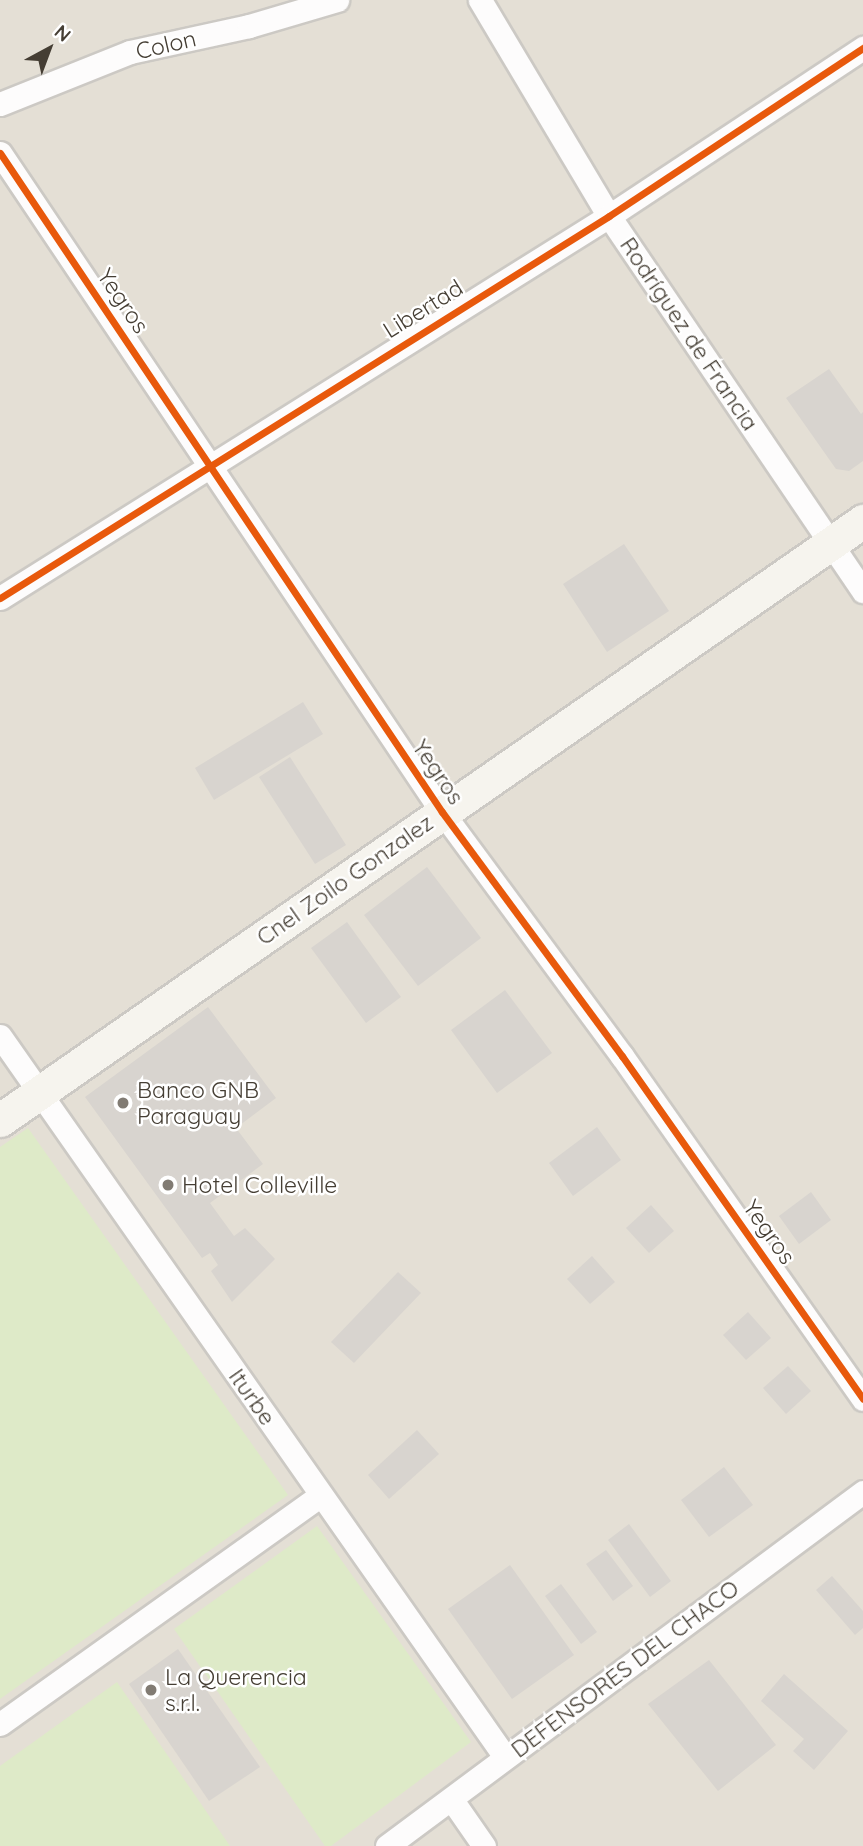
<!DOCTYPE html>
<meta charset="utf-8">
<style>
body{margin:0}
#map{position:relative;width:863px;height:1846px;overflow:hidden;background:#f0ede8;font-family:Quicksand,sans-serif}
div>[style]{position:absolute}
[style*='--x']{left:calc(var(--x)*1px);top:calc(var(--y)*1px);width:calc(var(--w)*1px);rotate:calc(var(--a)*1deg)}
.residential>*{inset:0;background:#e4dfd5}
.green>*{inset:0;background:#deeac8}
.building>*{inset:0;background:#d8d4cf}
.roads{filter:drop-shadow(2px 0 #ccc9c4) drop-shadow(-2px 0 #ccc9c4) drop-shadow(0 2px #ccc9c4) drop-shadow(0 -2px #ccc9c4)}
.street>*{height:23px;margin:-11.5px;padding:0 11.5px;transform-origin:11.5px;border-radius:11.5px;background:#fdfcfc}
.secondary>*{height:33px;margin:-16.5px;padding:0 16.5px;transform-origin:16.5px;border-radius:16.5px;background:#f6f4ee}
.cycleway>*{height:7px;margin:-3.5px;padding:0 3.5px;transform-origin:3.5px;border-radius:3.5px;background:#e8590c}
.dots>*{width:19px;height:19px;translate:-50% -50%;box-sizing:border-box;border:4px solid #fff;border-radius:50%}
span{translate:-50% -50%;white-space:nowrap;text-align:center;line-height:1.15;-webkit-text-stroke:5px #fff;paint-order:stroke}
.street-label{font-size:23px;color:#453e34}
.poi-label{font-size:23px;color:#453e34}
.left{translate:0 -50%;text-align:left}
.north{position:absolute;left:14px;top:14px;width:70px;height:70px;-webkit-text-stroke:5px #fff;paint-order:stroke;rotate:41deg;font-size:19px;font-weight:700;line-height:28px;text-align:center;color:#453e34}
.north::after{content:'';display:block;margin:auto;width:24px;height:32px;background:#453e34;clip-path:polygon(50% 0,100% 100%,50% 72%,0 100%)}
</style>
<div id="map">
<div class="residential">
<div style="clip-path:polygon(0 0,863px 0,863px 1846px,0 1846px)"></div>
</div>
<div class="green">
<div style="clip-path:polygon(28px 1128px,288px 1495px,0 1699px,0 1147px)"></div>
<div style="clip-path:polygon(317px 1526px,471px 1742px,331px 1846px,325px 1846px,174px 1629px)"></div>
<div style="clip-path:polygon(117px 1682px,230px 1846px,0 1846px,0 1766px)"></div>
</div>
<div class="building">
<div style="clip-path:polygon(829px 369px,861px 414px,863px 412px,863px 461px,849px 471px,836px 469px,786px 398px)"></div>
<div style="clip-path:polygon(624px 544px,669px 611px,607px 652px,563px 584px)"></div>
<div style="clip-path:polygon(303px 702px,323px 734px,214px 800px,195px 768px)"></div>
<div style="clip-path:polygon(290px 757px,346px 845px,315px 864px,259px 777px)"></div>
<div style="clip-path:polygon(427px 867px,481px 938px,418px 986px,364px 915px)"></div>
<div style="clip-path:polygon(347px 922px,401px 997px,366px 1023px,311px 948px)"></div>
<div style="clip-path:polygon(505px 990px,552px 1053px,497px 1093px,451px 1030px)"></div>
<div style="clip-path:polygon(208px 1007px,276px 1098px,236px 1128px,263px 1164px,210px 1203px,234px 1236px,245px 1228px,275px 1259px,232px 1302px,211px 1271px,218px 1265px,210px 1253px,202px 1258px,85px 1097px)"></div>
<div style="clip-path:polygon(597px 1127px,621px 1160px,573px 1196px,549px 1163px)"></div>
<div style="clip-path:polygon(811px 1192px,831px 1220px,799px 1244px,779px 1216px)"></div>
<div style="clip-path:polygon(651px 1205px,674px 1231px,649px 1253px,626px 1228px)"></div>
<div style="clip-path:polygon(592px 1256px,615px 1282px,590px 1304px,567px 1279px)"></div>
<div style="clip-path:polygon(398px 1272px,421px 1293px,354px 1363px,331px 1342px)"></div>
<div style="clip-path:polygon(748px 1312px,771px 1338px,746px 1360px,723px 1335px)"></div>
<div style="clip-path:polygon(788px 1366px,811px 1391px,786px 1414px,763px 1388px)"></div>
<div style="clip-path:polygon(417px 1430px,439px 1454px,389px 1499px,368px 1475px)"></div>
<div style="clip-path:polygon(724px 1467px,753px 1505px,709px 1537px,681px 1500px)"></div>
<div style="clip-path:polygon(629px 1524px,671px 1581px,650px 1597px,608px 1540px)"></div>
<div style="clip-path:polygon(606px 1550px,633px 1586px,613px 1601px,586px 1564px)"></div>
<div style="clip-path:polygon(510px 1565px,574px 1655px,512px 1699px,448px 1609px)"></div>
<div style="clip-path:polygon(832px 1576px,863px 1611px,863px 1628px,855px 1635px,816px 1590px)"></div>
<div style="clip-path:polygon(561px 1584px,597px 1632px,581px 1644px,545px 1596px)"></div>
<div style="clip-path:polygon(178px 1649px,260px 1767px,209px 1801px,129px 1684px)"></div>
<div style="clip-path:polygon(709px 1660px,776px 1745px,718px 1791px,648px 1704px)"></div>
<div style="clip-path:polygon(784px 1674px,848px 1731px,814px 1770px,793px 1751px,804px 1739px,761px 1701px)"></div>
</div>
<div class="roads">
<div class="street">
<div style="--x:480;--y:0;--w:252;--a:59.2"></div>
<div style="--x:609;--y:216;--w:453;--a:55.9"></div>
<div style="--x:0;--y:104;--w:140;--a:-21.8"></div>
<div style="--x:130;--y:52;--w:122;--a:-12.3"></div>
<div style="--x:249;--y:26;--w:92;--a:-16.5"></div>
<div style="--x:0;--y:153;--w:794;--a:56.15"></div>
<div style="--x:442;--y:812;--w:303;--a:53.6"></div>
<div style="--x:622;--y:1056;--w:419;--a:54.9"></div>
<div style="--x:0;--y:598;--w:719;--a:-32.1"></div>
<div style="--x:609;--y:216;--w:305;--a:-33.5"></div>
<div style="--x:0;--y:1036;--w:880;--a:54.99"></div>
<div style="--x:0;--y:1724;--w:394;--a:-35.5"></div>
<div style="--x:452;--y:1800;--w:56;--a:55.2"></div>
<div style="--x:387;--y:1846;--w:593;--a:-36.64"></div>
</div>
<div class="secondary">
<div style="--x:0;--y:1120;--w:1051;--a:-34.76"></div>
</div>
</div>
<div class="cycleway">
<div style="--x:0;--y:153;--w:794;--a:56.15"></div>
<div style="--x:442;--y:812;--w:303;--a:53.6"></div>
<div style="--x:622;--y:1056;--w:419;--a:54.9"></div>
<div style="--x:0;--y:598;--w:719;--a:-32.1"></div>
<div style="--x:609;--y:216;--w:305;--a:-33.5"></div>
</div>
<div class="dots">
<div style="left:123px;top:1103px;background:#817b73"></div>
<div style="left:168px;top:1185px;background:#817b73"></div>
<div style="left:151px;top:1690px;background:#817b73"></div>
</div>
<div class="street-label">
<span style="left:166px;top:45px;rotate:-13deg">Colon</span>
<span style="left:123px;top:301px;rotate:56deg">Yegros</span>
<span style="left:423px;top:309px;rotate:-32deg">Libertad</span>
<span style="left:689px;top:334px;rotate:56deg">Rodríguez de Francia</span>
<span style="left:438px;top:772px;rotate:56deg">Yegros</span>
<span style="left:345px;top:880px;rotate:-35deg">Cnel Zoilo Gonzalez</span>
<span style="left:769px;top:1232px;rotate:55deg">Yegros</span>
<span style="left:252px;top:1397px;rotate:55deg">Iturbe</span>
<span style="left:625px;top:1669px;rotate:-37deg">DEFENSORES DEL CHACO</span>
</div>
<div class="poi-label">
<span class="left" style="left:137px;top:1103px">Banco GNB<br>Paraguay</span>
<span class="left" style="left:182px;top:1185px">Hotel Colleville</span>
<span class="left" style="left:165px;top:1690px">La Querencia<br>s.r.l.</span>
</div>
<div class="north">N</div>
</div>
